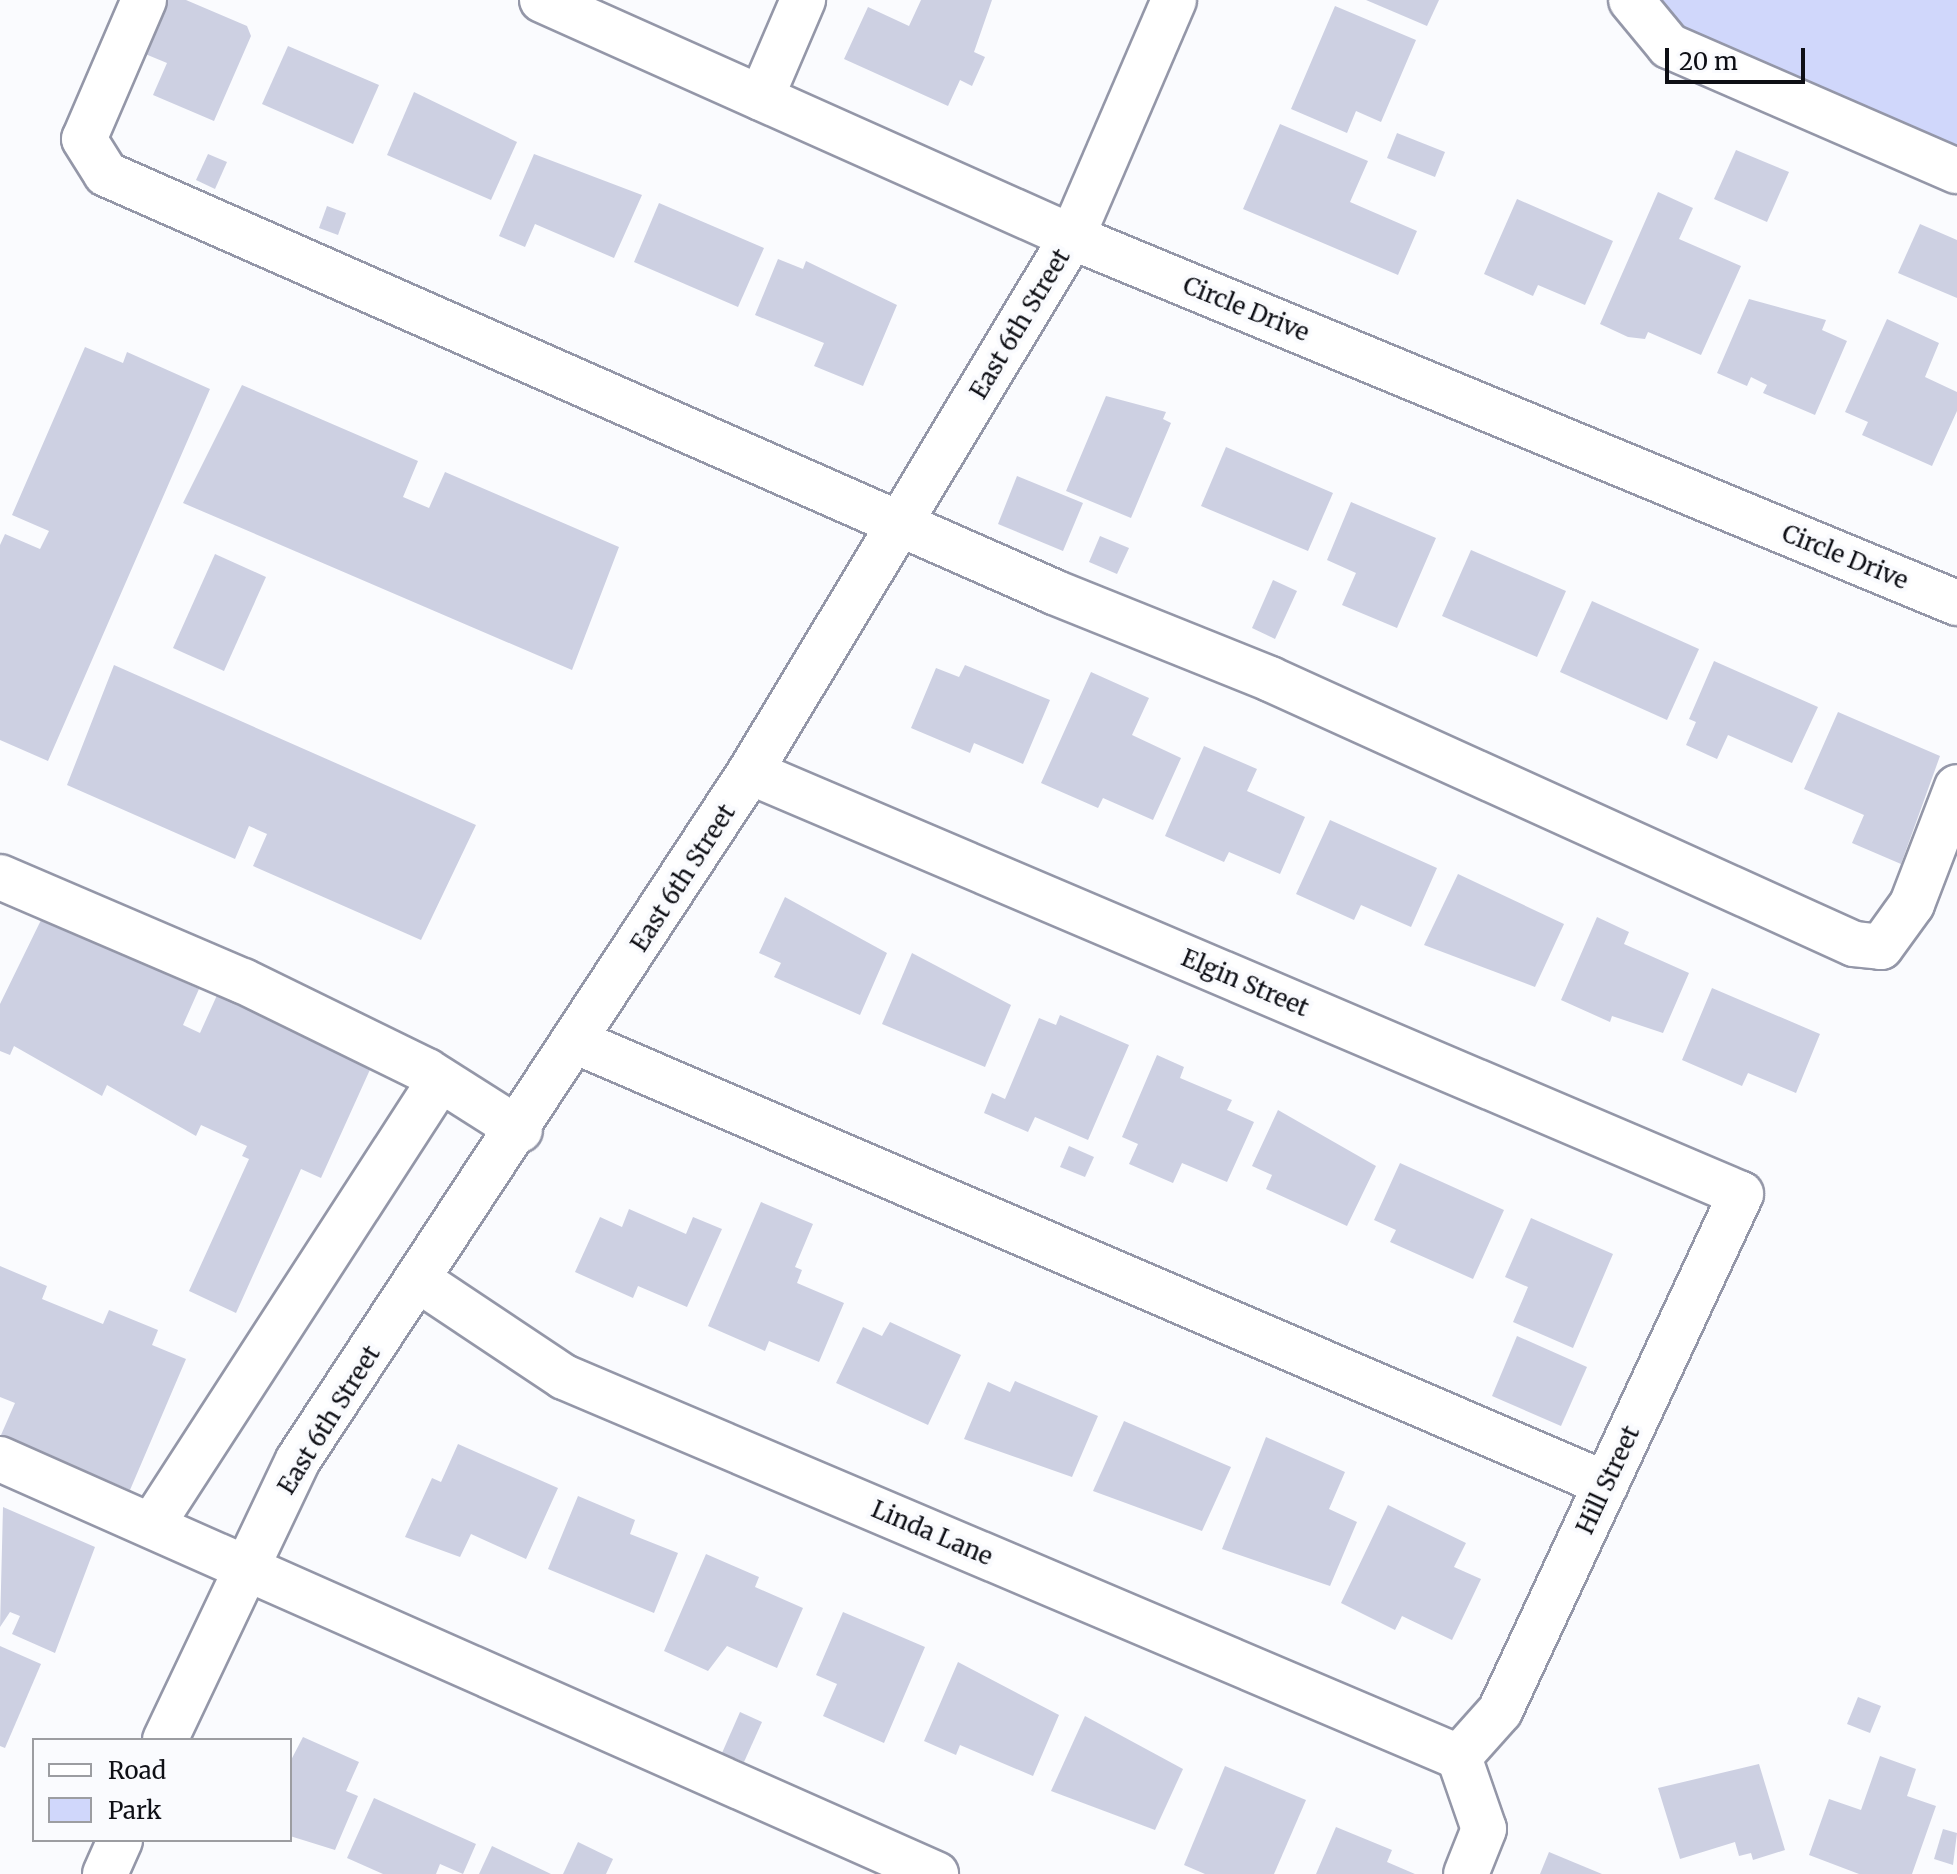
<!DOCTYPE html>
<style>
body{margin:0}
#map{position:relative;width:1957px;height:1874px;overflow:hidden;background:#fafbfe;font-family:Merriweather,serif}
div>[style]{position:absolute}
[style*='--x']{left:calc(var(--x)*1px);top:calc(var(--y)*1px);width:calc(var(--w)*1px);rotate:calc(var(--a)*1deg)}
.green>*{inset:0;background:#d0d7fb}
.building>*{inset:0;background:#cdd0e2}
.roads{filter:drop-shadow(2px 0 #9497a8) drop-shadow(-2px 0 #9497a8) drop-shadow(0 2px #9497a8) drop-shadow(0 -2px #9497a8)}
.minor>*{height:44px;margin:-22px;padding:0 22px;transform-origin:22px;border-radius:22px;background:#fff}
span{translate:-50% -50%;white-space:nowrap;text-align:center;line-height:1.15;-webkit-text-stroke:8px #fafbfe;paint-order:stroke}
.street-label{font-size:24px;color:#0e0f15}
.legend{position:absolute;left:32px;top:1738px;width:260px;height:104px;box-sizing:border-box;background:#fafbfe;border:2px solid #9c9da1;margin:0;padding:10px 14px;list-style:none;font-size:24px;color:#0e0f15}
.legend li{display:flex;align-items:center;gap:16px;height:40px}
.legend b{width:40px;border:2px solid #9c9da1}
.scale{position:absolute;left:1665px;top:48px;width:140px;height:36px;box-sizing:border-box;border:4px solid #0e0f15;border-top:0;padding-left:10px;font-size:24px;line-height:28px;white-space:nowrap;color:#0e0f15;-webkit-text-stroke:6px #fafbfe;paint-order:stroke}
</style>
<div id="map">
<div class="green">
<div style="clip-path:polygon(1653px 0,1957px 0,1957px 157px,1684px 29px)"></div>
</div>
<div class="building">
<div style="clip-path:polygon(160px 0,186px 0,247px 26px,251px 36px,214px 121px,153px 95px,167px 63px,138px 51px)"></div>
<div style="clip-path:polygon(921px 0,992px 0,974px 52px,985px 57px,972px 86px,960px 80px,948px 106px,844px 59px,868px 7px,909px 26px)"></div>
<div style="clip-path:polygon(1366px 0,1439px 0,1427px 26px)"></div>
<div style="clip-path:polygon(1335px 6px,1416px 40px,1381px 122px,1356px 111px,1347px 133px,1291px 109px)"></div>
<div style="clip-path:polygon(288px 46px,379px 85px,353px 144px,262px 104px)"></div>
<div style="clip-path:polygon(414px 92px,517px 142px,491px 200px,387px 155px)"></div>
<div style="clip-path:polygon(1280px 124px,1368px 161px,1350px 202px,1417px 231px,1398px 275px,1243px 209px)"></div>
<div style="clip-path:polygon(1397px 133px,1445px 152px,1435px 177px,1387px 158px)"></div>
<div style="clip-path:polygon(1736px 150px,1789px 172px,1767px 222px,1714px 199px)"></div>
<div style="clip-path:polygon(208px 154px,227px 162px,215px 189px,196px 180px)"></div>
<div style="clip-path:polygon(534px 154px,642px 195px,614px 258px,535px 224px,525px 247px,499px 236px)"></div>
<div style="clip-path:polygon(1658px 192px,1693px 208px,1679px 239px,1741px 266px,1701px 355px,1648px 332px,1645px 339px,1628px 337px,1600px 324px)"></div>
<div style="clip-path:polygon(1517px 199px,1613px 241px,1585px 305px,1538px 285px,1533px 296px,1484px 274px)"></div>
<div style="clip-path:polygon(659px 203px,764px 248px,738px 307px,634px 262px)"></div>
<div style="clip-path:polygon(327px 206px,346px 213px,338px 235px,319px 228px)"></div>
<div style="clip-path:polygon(1920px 224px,1957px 240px,1957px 298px,1898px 273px)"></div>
<div style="clip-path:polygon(778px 259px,803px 269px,806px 261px,897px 305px,863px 386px,814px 366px,824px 343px,755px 315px)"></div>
<div style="clip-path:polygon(1749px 299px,1826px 320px,1822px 330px,1847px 341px,1815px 415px,1763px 393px,1767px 385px,1751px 377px,1747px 386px,1717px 373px)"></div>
<div style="clip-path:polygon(1887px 319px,1939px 343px,1925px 377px,1957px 392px,1957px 411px,1932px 466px,1862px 435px,1868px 422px,1845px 412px)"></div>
<div style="clip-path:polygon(85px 347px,123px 363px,127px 352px,210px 389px,48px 761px,0 740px,0 545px,5px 534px,40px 549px,49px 531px,12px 515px)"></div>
<div style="clip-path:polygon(242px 385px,418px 461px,403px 497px,429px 508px,445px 472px,619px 547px,572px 670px,183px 503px)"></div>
<div style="clip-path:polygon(1106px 396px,1166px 412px,1163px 419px,1171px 423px,1131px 518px,1066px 491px)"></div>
<div style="clip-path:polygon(1226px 447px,1333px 493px,1308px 551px,1201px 506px)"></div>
<div style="clip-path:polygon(1017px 476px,1083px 503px,1063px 551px,998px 524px)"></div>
<div style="clip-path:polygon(1351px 502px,1436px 538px,1397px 628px,1342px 605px,1356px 573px,1327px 560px)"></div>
<div style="clip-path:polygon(1100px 536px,1129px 548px,1117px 574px,1089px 562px)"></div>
<div style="clip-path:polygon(1471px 550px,1566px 591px,1537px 657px,1442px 616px)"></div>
<div style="clip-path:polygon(215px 554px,266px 577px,224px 671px,173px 648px)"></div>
<div style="clip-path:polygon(1273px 580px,1297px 591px,1275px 639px,1252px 628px)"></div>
<div style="clip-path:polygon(1592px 601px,1699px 649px,1667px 720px,1560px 672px)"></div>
<div style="clip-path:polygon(1714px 661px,1818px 707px,1792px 763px,1728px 735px,1717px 759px,1686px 745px,1696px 722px,1689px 719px)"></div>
<div style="clip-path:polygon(114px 665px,476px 825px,421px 940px,253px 866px,267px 834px,249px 826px,235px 859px,67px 785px)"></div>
<div style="clip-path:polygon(965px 665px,1050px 700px,1023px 764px,974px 743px,970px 753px,911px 728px,936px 668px,959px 677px)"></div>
<div style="clip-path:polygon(1091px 672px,1149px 698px,1132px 735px,1181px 758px,1153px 820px,1103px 798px,1098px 808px,1041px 783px)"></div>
<div style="clip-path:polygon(1838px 712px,1940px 756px,1901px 864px,1852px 843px,1864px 815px,1804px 789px)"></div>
<div style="clip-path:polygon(1204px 746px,1257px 769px,1247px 791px,1305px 817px,1280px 874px,1229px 852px,1224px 862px,1165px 836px)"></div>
<div style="clip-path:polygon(1330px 820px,1437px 868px,1411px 927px,1361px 905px,1354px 920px,1296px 894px)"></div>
<div style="clip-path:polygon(1458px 874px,1564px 924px,1535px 987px,1424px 945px)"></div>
<div style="clip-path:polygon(785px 897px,887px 953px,860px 1015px,774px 977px,781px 963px,759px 953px)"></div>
<div style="clip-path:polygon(1597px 917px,1629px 932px,1624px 944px,1689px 973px,1663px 1033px,1612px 1016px,1610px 1022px,1561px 1000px)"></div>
<div style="clip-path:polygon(42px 918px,199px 989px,183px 1025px,200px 1033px,218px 993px,373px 1063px,321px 1178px,301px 1169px,236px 1313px,189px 1291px,249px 1159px,242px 1156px,247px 1146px,201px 1125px,196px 1136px,107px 1085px,102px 1096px,14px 1046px,10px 1055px,0 1051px,0 1004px)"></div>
<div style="clip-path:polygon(912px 953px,1011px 1005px,985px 1067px,882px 1024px)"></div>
<div style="clip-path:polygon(1712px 988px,1820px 1034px,1796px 1093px,1748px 1073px,1742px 1086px,1682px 1060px)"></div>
<div style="clip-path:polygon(1060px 1015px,1129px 1045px,1088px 1140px,1035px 1117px,1028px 1132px,984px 1113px,992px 1093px,1005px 1099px,1039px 1018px,1056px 1025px)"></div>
<div style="clip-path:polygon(1157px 1055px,1184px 1067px,1180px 1078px,1232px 1100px,1227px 1110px,1254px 1122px,1227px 1182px,1182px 1163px,1173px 1183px,1129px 1164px,1138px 1144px,1122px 1137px)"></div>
<div style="clip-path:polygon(1278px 1110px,1376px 1166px,1347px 1226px,1266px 1189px,1272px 1175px,1252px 1166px)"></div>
<div style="clip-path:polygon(1069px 1146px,1094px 1157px,1085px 1177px,1060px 1167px)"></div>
<div style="clip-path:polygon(1400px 1163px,1504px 1210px,1473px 1279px,1390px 1242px,1396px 1230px,1374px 1220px)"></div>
<div style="clip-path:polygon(761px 1202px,813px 1224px,795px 1267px,802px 1270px,797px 1283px,844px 1303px,819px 1362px,769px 1341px,765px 1351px,708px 1326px)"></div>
<div style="clip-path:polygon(629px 1209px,686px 1234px,693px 1217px,722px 1229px,687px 1307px,638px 1286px,633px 1298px,575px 1272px,600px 1217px,622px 1227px)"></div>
<div style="clip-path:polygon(1531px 1218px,1613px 1254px,1573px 1348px,1513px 1322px,1528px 1287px,1505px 1277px)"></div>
<div style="clip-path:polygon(0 1266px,47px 1286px,42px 1299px,103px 1324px,109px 1310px,158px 1330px,152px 1345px,186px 1359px,130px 1490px,1px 1435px,15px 1403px,0 1397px)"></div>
<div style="clip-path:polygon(890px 1322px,961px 1355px,928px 1425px,836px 1383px,863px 1327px,882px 1336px)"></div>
<div style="clip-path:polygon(1517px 1336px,1587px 1367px,1561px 1426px,1492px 1396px)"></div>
<div style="clip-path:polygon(1015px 1381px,1098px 1416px,1072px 1477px,964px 1439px,988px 1382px,1010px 1392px)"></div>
<div style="clip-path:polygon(1124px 1421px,1231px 1467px,1202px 1531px,1093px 1491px)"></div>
<div style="clip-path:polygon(1266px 1437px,1345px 1472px,1329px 1509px,1357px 1522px,1330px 1586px,1222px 1549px)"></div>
<div style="clip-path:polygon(458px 1444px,558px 1488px,526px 1559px,471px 1534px,460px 1557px,405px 1537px,432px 1478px,441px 1482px)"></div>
<div style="clip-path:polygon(578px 1496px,635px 1520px,630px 1534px,678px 1553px,654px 1613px,548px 1569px)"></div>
<div style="clip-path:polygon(1388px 1505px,1466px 1543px,1454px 1567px,1481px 1579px,1452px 1640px,1402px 1616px,1395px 1630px,1341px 1603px)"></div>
<div style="clip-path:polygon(3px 1507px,95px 1547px,55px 1653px,12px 1634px,20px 1616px,10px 1612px,0 1627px)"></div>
<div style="clip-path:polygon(706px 1554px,759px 1577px,755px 1587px,803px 1608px,777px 1668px,727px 1646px,708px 1671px,664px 1651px)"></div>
<div style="clip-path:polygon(843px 1612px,925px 1647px,884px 1743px,823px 1716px,837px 1684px,816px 1675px)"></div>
<div style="clip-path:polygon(0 1646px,41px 1664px,5px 1748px,0 1746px)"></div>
<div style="clip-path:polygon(958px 1662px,1059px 1715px,1033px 1776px,960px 1745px,956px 1755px,924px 1741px)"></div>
<div style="clip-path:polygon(1858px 1697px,1881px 1706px,1870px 1733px,1847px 1724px)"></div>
<div style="clip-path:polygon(740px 1712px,762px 1722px,744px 1762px,722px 1753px)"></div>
<div style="clip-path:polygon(1085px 1716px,1183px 1769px,1155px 1830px,1051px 1791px)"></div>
<div style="clip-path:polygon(303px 1737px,359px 1762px,346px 1791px,358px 1796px,335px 1850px,290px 1836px,290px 1762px)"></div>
<div style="clip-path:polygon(1880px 1756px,1916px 1769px,1907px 1796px,1936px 1806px,1912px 1874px,1859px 1874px,1809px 1855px,1829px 1799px,1861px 1810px)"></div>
<div style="clip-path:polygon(1759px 1764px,1785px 1850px,1753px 1860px,1751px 1853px,1739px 1856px,1735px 1842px,1680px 1859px,1658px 1788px)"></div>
<div style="clip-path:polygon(1225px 1766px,1306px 1800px,1274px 1874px,1205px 1874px,1184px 1865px)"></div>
<div style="clip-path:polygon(374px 1798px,476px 1844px,463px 1874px,440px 1864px,436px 1874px,383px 1874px,347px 1858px)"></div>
<div style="clip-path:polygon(1336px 1827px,1392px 1850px,1387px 1862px,1415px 1874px,1316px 1874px)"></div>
<div style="clip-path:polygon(1943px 1829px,1957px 1833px,1953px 1865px,1934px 1859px)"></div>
<div style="clip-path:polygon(578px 1842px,613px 1859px,606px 1874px,563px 1874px)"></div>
<div style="clip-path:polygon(492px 1846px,551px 1874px,479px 1874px)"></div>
<div style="clip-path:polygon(1549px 1852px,1602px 1874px,1540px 1874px)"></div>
</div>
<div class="roads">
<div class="minor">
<div style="--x:144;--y:0;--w:151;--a:113.3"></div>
<div style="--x:84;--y:139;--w:41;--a:57.8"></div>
<div style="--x:106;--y:174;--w:1036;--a:23.79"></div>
<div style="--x:1054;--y:592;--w:233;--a:21.9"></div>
<div style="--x:1270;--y:679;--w:641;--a:24.41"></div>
<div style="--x:1854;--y:944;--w:27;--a:6"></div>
<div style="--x:1881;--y:947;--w:53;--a:-54.2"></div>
<div style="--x:1912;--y:904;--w:125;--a:-69"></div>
<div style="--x:542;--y:0;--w:581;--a:24.09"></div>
<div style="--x:1072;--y:237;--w:958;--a:22.47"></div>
<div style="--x:1631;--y:0;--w:60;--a:50.4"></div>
<div style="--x:1669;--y:46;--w:314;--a:23.5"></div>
<div style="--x:761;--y:98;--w:107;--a:-66.8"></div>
<div style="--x:750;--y:772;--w:1077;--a:23.07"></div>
<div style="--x:1741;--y:1194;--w:570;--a:114.99"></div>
<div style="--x:1500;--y:1711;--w:62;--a:131.7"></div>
<div style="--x:0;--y:877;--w:264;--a:23.2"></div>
<div style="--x:243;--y:981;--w:205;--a:26.1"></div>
<div style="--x:427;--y:1071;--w:110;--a:32.4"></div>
<div style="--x:577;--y:1042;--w:1120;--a:23.25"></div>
<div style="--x:420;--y:1281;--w:173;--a:33.7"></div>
<div style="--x:564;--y:1377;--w:972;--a:23.01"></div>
<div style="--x:0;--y:1459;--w:1024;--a:23.91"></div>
<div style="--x:152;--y:1525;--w:530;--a:-57.09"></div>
<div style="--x:165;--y:1740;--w:310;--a:-64.6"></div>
<div style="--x:298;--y:1460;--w:823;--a:-56.7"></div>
<div style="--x:750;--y:772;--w:624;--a:-58.96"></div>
<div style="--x:1072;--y:237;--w:258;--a:-66.7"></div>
<div style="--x:1459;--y:1757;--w:76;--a:70.9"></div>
<div style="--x:1484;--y:1829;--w:48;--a:111.8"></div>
<div style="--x:105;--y:1874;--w:37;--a:-66"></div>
</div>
</div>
<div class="street-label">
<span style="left:1246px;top:309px;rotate:22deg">Circle Drive</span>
<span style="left:1020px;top:324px;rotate:-59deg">East 6th Street</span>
<span style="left:1845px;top:557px;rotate:22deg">Circle Drive</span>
<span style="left:683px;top:878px;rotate:-57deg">East 6th Street</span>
<span style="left:1245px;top:983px;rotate:23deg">Elgin Street</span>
<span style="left:329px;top:1420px;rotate:-58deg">East 6th Street</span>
<span style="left:1608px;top:1480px;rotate:-65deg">Hill Street</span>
<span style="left:932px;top:1533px;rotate:23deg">Linda Lane</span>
</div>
<ul class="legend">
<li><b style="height:10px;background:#fff"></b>Road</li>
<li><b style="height:22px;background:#d0d7fb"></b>Park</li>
</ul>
<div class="scale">20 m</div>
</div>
